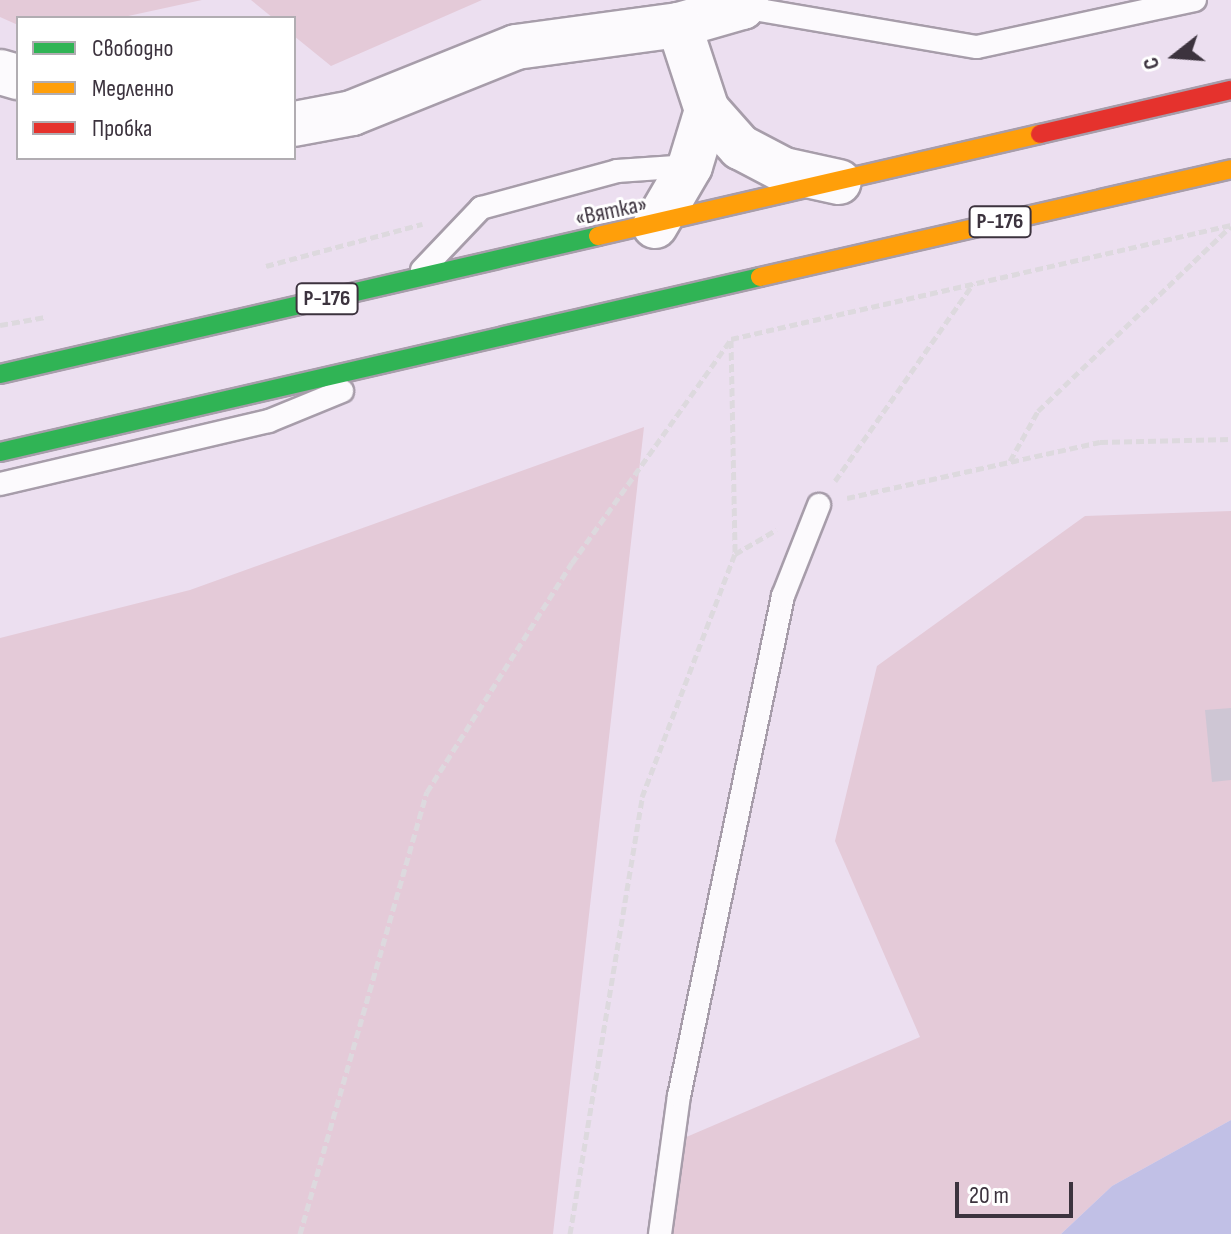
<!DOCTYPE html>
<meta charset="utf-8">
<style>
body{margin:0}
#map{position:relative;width:1231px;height:1234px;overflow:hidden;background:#ecdff0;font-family:"Sofia Sans Condensed",sans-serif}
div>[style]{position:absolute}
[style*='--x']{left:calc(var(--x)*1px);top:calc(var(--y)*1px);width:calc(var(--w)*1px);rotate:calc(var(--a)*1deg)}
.green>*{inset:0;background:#e4cad8}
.water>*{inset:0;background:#c1c0e6}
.building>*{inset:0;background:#cec6d4}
.path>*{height:5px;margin-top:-2.5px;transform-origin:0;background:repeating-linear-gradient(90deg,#ddd9de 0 8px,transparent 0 12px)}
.roads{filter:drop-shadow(2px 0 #a79daa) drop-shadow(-2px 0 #a79daa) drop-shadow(0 2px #a79daa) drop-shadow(0 -2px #a79daa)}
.lane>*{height:22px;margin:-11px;padding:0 11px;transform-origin:11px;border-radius:11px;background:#fcfafd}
.street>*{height:44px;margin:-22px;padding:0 22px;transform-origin:22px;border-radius:22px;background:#fcfafd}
.fast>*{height:18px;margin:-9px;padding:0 9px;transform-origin:9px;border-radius:9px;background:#30b455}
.slow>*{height:18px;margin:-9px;padding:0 9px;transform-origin:9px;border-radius:9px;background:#ff9f0a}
.jam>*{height:18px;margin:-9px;padding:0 9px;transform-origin:9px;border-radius:9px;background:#e5322d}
span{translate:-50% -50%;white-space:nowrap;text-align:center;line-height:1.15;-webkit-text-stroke:6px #fff;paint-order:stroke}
.shield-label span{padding:2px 6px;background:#fff;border:2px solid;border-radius:6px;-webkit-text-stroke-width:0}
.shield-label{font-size:22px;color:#3c333e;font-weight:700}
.street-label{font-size:24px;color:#3c333e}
.legend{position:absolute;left:16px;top:16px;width:280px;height:144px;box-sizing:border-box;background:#fff;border:2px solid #b1adb2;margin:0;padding:10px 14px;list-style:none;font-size:24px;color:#3c333e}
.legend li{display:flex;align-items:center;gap:16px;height:40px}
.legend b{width:40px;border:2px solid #b1adb2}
.north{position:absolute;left:1135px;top:16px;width:80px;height:80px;-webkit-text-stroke:6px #fff;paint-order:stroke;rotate:253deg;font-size:22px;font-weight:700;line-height:32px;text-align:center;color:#3c333e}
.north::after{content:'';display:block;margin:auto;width:28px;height:36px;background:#3c333e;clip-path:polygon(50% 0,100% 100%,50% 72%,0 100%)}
.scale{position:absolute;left:955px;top:1182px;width:118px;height:36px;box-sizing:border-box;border:4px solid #3c333e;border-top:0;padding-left:10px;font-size:24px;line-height:28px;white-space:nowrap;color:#3c333e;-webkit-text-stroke:6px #fff;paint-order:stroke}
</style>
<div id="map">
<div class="green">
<div style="clip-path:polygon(0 0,202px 0,119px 18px,18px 18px,18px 25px,0 17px)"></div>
<div style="clip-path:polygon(251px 0,482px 0,331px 66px,294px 36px,294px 18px,273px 18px)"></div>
<div style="clip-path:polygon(644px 427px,553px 1234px,0 1234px,0 638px,190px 590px)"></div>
<div style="clip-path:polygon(1231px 511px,1231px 1120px,1112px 1186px,1061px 1234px,671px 1234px,684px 1138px,920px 1037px,835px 841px,877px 666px,1085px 516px)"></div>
</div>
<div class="water">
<div style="clip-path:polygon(1231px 1120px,1231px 1234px,1061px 1234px,1112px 1186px)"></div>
</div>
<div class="building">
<div style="clip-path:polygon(1231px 708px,1231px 780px,1212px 782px,1205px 710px)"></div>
</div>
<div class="path">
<div style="--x:266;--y:266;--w:162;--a:-15.1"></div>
<div style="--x:0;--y:325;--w:46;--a:-10.1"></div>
<div style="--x:731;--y:340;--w:214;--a:88.9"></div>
<div style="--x:1010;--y:461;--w:57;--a:-60.8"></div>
<div style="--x:1038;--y:411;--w:267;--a:-43.8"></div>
<div style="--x:835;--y:481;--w:241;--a:-55"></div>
<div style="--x:847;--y:498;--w:259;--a:-12.5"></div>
<div style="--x:1100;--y:442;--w:131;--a:-1.3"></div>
<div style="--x:300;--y:1234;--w:460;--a:-74"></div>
<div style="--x:427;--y:792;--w:271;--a:-57.7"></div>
<div style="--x:572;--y:563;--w:275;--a:-54.6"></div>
<div style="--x:731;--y:339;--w:513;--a:-12.84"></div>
<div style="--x:570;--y:1234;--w:443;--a:-80.6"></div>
<div style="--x:642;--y:797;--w:260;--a:-69.1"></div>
<div style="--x:735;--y:554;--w:48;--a:-30.3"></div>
</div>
<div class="roads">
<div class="lane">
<div style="--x:742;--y:7;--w:238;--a:9.7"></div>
<div style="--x:977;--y:47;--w:223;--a:-12.2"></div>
<div style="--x:422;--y:270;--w:86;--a:-46.4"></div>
<div style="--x:481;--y:208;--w:141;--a:-15.2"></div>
<div style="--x:617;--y:171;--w:73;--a:-3.9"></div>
<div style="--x:0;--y:484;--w:276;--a:-13.2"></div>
<div style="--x:269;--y:421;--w:79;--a:-22.3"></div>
<div style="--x:660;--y:1234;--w:139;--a:-82.2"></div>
<div style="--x:679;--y:1096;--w:511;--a:-78.25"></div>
<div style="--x:783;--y:596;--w:98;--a:-68.4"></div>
</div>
<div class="street">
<div style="--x:679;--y:25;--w:66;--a:-15.9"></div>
<div style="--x:742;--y:7;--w:8;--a:-60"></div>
<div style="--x:0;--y:72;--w:19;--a:16"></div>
<div style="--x:294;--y:124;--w:59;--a:-10.7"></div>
<div style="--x:352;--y:113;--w:177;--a:-21.9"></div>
<div style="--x:516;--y:47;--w:164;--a:-7.7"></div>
<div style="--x:679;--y:25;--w:89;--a:71.8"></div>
<div style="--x:707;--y:110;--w:50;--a:48.3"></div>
<div style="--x:740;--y:147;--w:50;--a:27.6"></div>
<div style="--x:784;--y:170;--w:56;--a:12.3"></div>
<div style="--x:655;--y:226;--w:69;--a:-59.7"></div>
<div style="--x:690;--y:166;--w:59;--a:-73.1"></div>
</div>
<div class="fast">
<div style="--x:0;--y:374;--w:614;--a:-12.99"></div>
<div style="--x:0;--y:452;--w:780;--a:-12.97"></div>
</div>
<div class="slow">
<div style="--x:598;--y:236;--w:454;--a:-13"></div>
<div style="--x:760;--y:277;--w:483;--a:-12.9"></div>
</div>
<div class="jam">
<div style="--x:1040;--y:134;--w:196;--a:-13"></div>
</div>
</div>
<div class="shield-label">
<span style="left:1000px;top:222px">Р-176</span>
<span style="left:327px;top:299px">Р-176</span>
</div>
<div class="street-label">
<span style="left:611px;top:211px;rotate:-12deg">«Вятка»</span>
</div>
<ul class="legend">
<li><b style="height:10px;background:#30b455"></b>Свободно</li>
<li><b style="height:10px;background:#ff9f0a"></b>Медленно</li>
<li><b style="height:10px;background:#e5322d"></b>Пробка</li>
</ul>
<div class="north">С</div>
<div class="scale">20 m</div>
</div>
